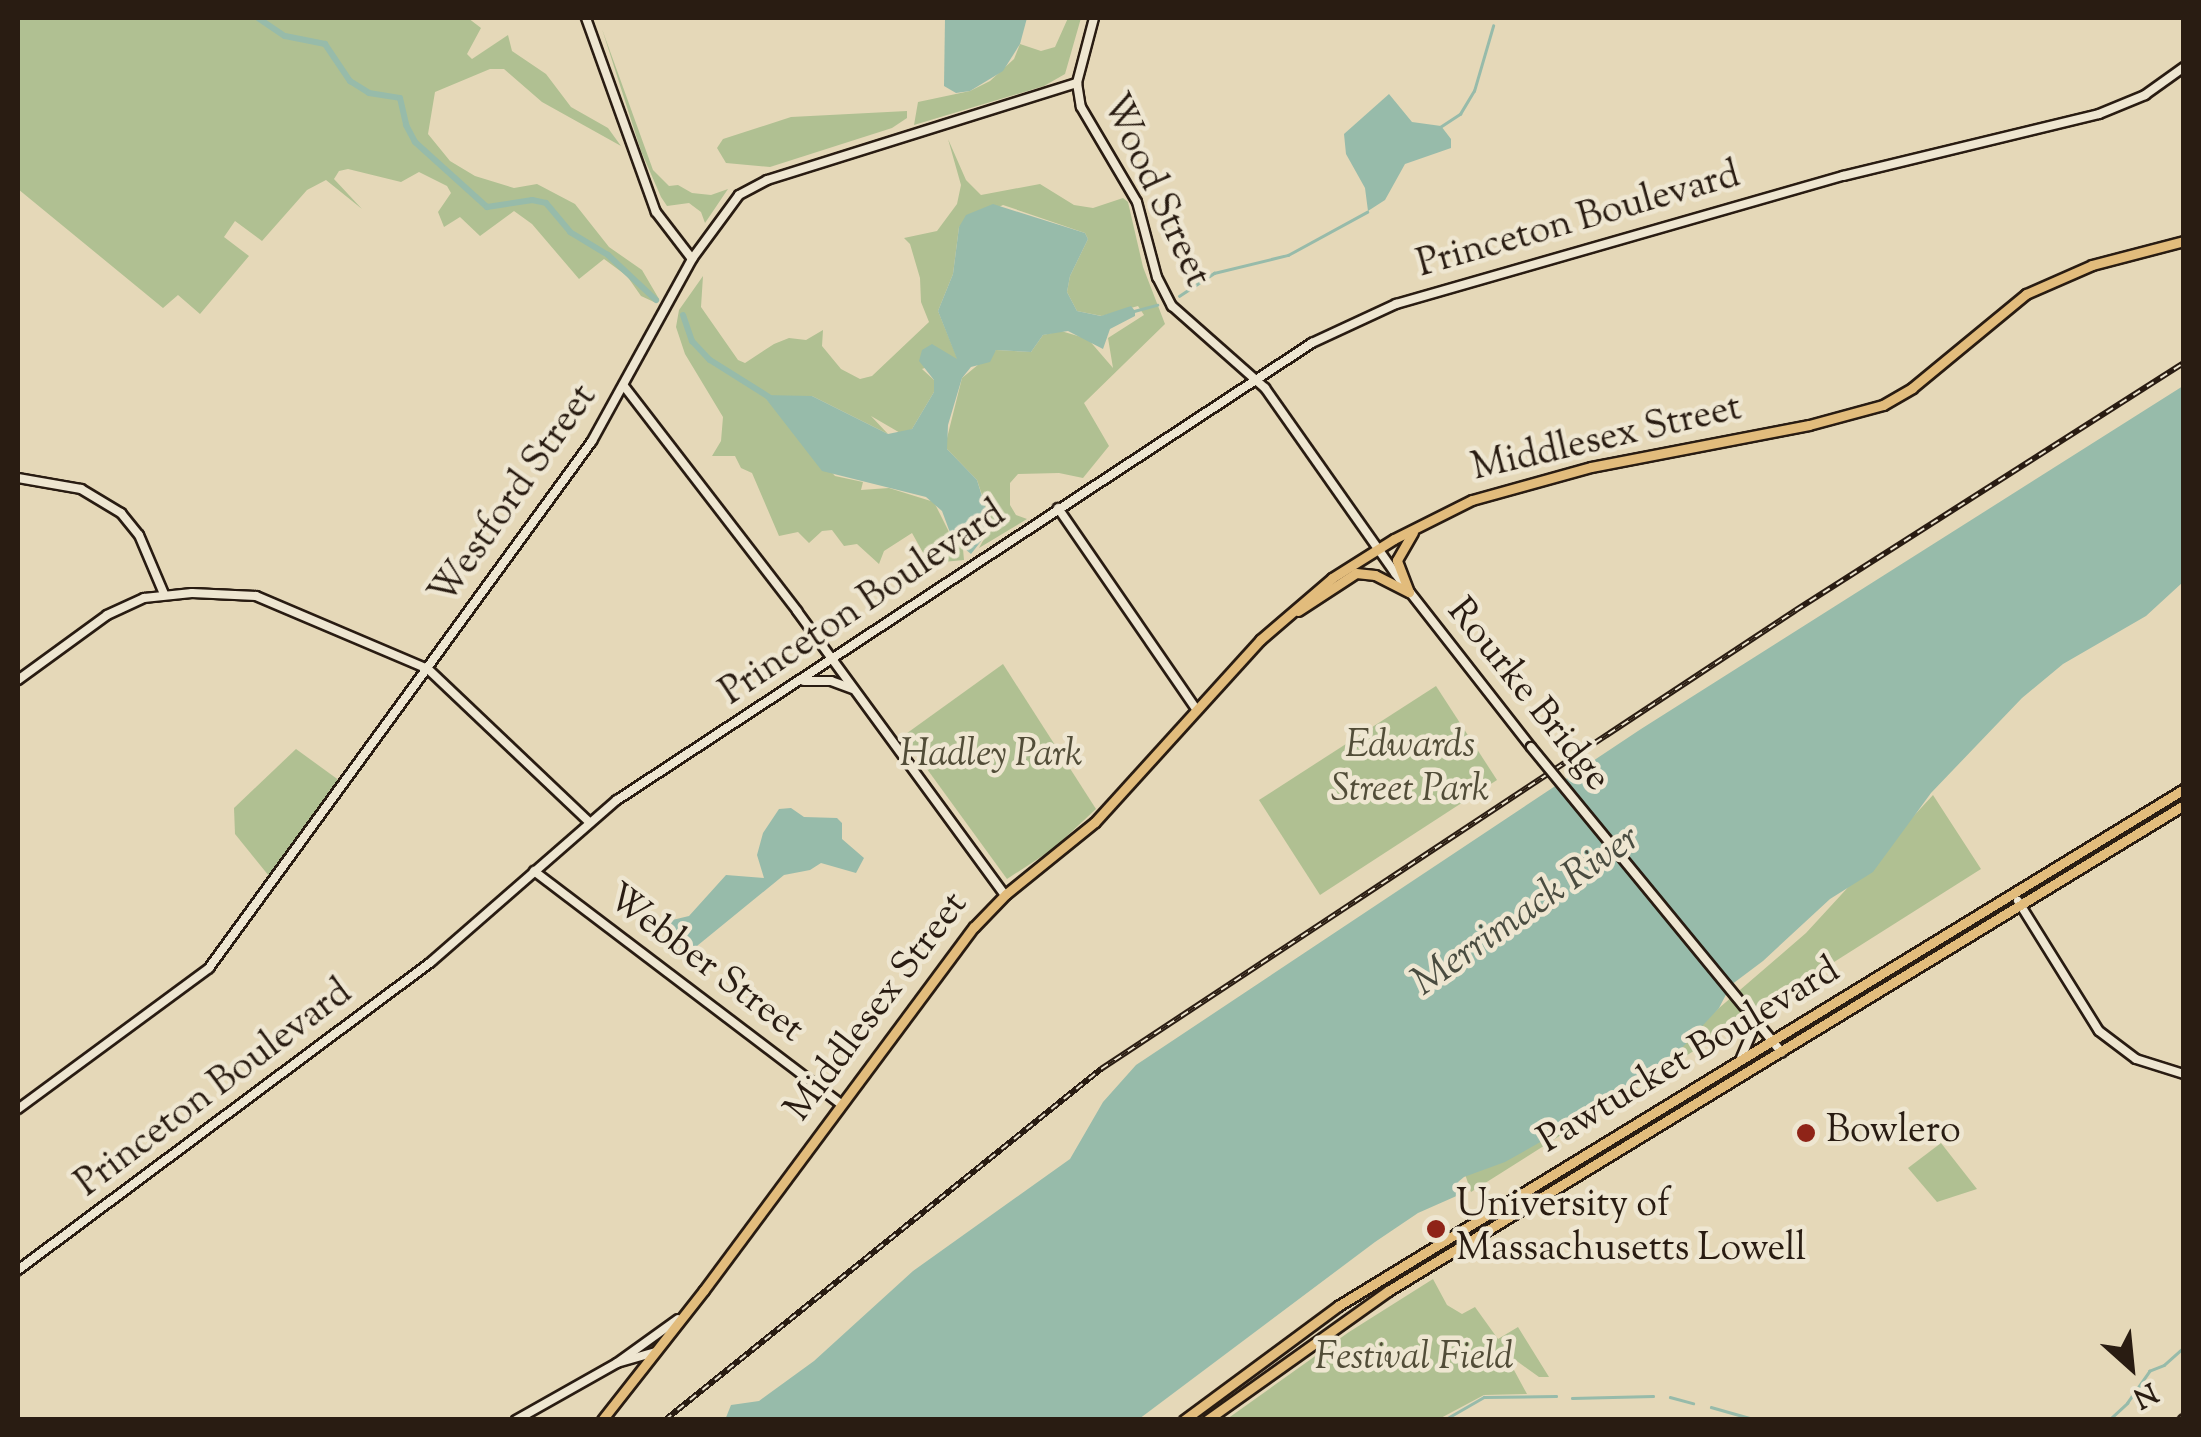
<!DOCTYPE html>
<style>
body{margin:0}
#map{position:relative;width:2201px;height:1437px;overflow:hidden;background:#e5d8b8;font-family:"Sorts Mill Goudy",serif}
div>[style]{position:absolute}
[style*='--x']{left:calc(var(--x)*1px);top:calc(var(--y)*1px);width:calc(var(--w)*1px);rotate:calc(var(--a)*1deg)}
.green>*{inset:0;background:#b0c092}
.water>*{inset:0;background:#97bbaa}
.stream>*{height:2.5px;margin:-1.25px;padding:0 1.25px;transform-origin:1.25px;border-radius:1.25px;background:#97bbaa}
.canal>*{height:6px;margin:-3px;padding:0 3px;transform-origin:3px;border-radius:3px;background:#97bbaa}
.roads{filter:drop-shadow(2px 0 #291c12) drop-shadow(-2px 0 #291c12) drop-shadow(0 2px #291c12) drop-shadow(0 -2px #291c12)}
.secondary>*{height:8px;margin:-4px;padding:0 4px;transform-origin:4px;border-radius:4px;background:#eee6d1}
.primary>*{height:9px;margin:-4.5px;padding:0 4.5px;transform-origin:4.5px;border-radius:4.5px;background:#e2bc7c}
.rail>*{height:6px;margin-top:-3px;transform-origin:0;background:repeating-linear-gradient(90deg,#eee6d1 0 8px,#291c12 0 16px);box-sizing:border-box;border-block:2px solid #291c12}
.bridges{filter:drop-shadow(2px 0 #291c12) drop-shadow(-2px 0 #291c12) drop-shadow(0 2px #291c12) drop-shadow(0 -2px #291c12)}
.secondary-bridge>*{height:8px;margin:-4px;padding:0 4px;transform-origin:4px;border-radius:4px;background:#eee6d1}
.dots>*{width:28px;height:28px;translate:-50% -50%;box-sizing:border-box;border:5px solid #eee6d1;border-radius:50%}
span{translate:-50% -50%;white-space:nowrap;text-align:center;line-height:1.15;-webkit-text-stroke:9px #eee6d1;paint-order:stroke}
.street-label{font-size:38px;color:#291c12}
.park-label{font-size:38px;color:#524d38;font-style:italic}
.poi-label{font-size:38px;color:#291c12}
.left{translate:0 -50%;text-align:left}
.water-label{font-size:40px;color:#4a4c40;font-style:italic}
.frame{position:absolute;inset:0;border:20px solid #291c12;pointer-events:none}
.north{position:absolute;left:2081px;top:1317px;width:100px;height:100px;-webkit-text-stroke:8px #eee6d1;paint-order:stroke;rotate:153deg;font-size:28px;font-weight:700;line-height:40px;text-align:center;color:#291c12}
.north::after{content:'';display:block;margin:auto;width:35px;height:45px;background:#291c12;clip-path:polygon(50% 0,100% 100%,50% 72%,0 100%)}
</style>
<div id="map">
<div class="green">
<div style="clip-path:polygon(18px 18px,468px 18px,481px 28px,467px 54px,472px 59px,508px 35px,512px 51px,546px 74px,571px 107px,608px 128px,621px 146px,542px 102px,504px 69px,490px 69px,435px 92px,428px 134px,450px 161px,475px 176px,514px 188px,537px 184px,575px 204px,609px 247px,642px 270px,659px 299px,654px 302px,641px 296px,627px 276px,604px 259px,579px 279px,532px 224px,514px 211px,480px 236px,460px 217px,444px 227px,438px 212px,451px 193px,447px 186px,419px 172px,401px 182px,348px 169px,339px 171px,334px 179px,362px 209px,326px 180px,307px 190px,262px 241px,235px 221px,224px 237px,249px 256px,200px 314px,178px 295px,163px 308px,18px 189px)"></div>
<div style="clip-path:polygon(1068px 18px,1081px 18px,1065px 74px,1044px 86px,914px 125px,918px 102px,970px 91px,990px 81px,1014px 59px,1020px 44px,1041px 51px,1055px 47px)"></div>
<div style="clip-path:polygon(602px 29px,653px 170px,669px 186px,678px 185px,692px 193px,711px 195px,728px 189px,705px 223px,701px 212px,689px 203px,667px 206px,661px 197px,641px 151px)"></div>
<div style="clip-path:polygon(907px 111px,907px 118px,892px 128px,770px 167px,726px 163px,717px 148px,723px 139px,791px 117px)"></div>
<div style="clip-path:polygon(948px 139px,966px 180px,981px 195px,1040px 184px,1074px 205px,1093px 208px,1123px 198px,1128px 202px,1143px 267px,1165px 324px,1084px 403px,1109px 446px,1083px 478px,1059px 473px,1018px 474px,1010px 483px,1010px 505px,1016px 515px,1027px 519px,979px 548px,989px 530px,984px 501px,977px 480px,947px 449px,946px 442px,962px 378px,996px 350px,1031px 352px,1043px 335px,1061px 331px,1088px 339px,1113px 368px,1108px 338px,1144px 315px,1138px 306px,1102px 316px,1077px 311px,1067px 292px,1070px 276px,1088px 239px,1085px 233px,1003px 205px,959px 227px,953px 274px,938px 311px,958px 360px,951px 358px,922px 369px,934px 380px,934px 392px,912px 429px,902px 434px,871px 416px,888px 434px,812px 396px,764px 396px,835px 476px,863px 482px,861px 490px,889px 488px,934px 502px,952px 538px,963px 549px,964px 560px,911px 565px,926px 558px,912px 533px,884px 551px,879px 564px,857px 544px,844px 546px,832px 530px,822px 531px,809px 543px,798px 532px,779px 536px,752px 473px,741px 468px,735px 456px,712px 456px,721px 441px,723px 417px,685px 354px,676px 327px,679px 310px,703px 276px,701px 307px,738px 360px,745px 363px,774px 344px,789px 338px,806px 340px,823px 330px,822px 346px,841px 369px,860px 379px,872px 376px,929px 322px,921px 302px,920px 278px,910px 244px,904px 238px,937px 231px,957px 204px,961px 185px)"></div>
<div style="clip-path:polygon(1003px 664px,1096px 809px,1053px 849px,1007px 879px,903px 736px)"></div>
<div style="clip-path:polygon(1436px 686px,1497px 780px,1320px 895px,1259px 800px)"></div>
<div style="clip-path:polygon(296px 749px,340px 781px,269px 876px,235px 834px,234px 808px)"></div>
<div style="clip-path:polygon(1933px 795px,1981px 869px,1471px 1192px,1465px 1174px,1697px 1027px,1806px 933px)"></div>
<div style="clip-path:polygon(1941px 1143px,1977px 1189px,1937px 1202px,1908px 1168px)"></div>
<div style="clip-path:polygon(1433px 1279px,1447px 1305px,1462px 1314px,1475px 1307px,1498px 1339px,1518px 1327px,1549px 1377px,1539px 1377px,1514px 1359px,1508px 1359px,1527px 1394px,1484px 1395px,1439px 1419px,1227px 1419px,1349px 1332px)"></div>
</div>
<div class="water">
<div style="clip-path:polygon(945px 18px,1027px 18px,1020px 44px,1003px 71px,970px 91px,956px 93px,944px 86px)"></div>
<div style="clip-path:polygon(1389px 94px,1412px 122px,1441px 126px,1451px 139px,1451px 148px,1405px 164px,1385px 200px,1368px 211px,1365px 188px,1346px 154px,1344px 134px)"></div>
<div style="clip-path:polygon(993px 204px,1085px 233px,1088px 239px,1070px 276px,1067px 292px,1077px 311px,1101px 316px,1131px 306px,1135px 311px,1135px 316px,1110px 329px,1103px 349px,1068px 331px,1043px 335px,1031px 352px,996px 350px,990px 362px,971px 367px,962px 378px,948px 425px,947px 449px,977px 480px,989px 519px,989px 531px,971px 554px,952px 538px,942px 511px,926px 497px,822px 471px,763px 395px,812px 396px,888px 434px,912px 429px,934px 392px,934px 380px,919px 361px,922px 350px,932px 344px,957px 359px,938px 311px,953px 274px,959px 227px,966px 215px)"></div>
<div style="clip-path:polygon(2183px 386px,2183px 582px,2146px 616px,2063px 664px,2022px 698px,1931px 793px,1873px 872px,1830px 899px,1763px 961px,1731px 985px,1719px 1008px,1654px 1078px,1505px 1162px,1464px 1177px,1458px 1182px,1461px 1194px,1418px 1213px,1375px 1242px,1139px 1419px,725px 1420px,731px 1405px,759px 1401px,814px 1361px,913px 1271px,1070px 1159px,1103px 1102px,1136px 1065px,1641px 729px)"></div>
<div style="clip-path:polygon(791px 808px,804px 817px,837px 818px,842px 823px,842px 839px,864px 858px,856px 873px,821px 863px,810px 870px,784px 875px,681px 959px,680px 932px,669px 930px,653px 937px,664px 922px,689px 916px,726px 875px,764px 878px,757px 855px,763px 833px,779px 809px)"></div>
</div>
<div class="stream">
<div style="--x:1440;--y:127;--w:24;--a:-33"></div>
<div style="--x:1460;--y:114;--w:27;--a:-59"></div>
<div style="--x:1474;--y:91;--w:68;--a:-73.7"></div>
<div style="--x:1179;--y:296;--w:42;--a:-33.3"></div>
<div style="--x:1214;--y:273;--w:76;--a:-13.7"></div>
<div style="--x:1288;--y:255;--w:90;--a:-28.6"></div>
<div style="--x:1134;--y:311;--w:24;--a:-15"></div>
<div style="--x:1670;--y:1397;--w:24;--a:15"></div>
<div style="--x:1572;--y:1398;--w:81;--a:-1.4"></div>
<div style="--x:1711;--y:1407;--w:48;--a:15.8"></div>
<div style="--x:1444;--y:1420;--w:46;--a:-29.9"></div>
<div style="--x:1484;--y:1397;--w:72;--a:-0.8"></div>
<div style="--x:2109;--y:1420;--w:25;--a:-43"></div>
<div style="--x:2127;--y:1403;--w:39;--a:-55"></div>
<div style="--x:2149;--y:1371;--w:16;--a:-22"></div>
<div style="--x:2164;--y:1365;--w:27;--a:-42"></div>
</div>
<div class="canal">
<div style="--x:258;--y:18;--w:32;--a:34"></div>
<div style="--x:285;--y:36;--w:41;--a:11.3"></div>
<div style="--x:325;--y:44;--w:45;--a:56"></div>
<div style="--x:350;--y:81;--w:22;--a:32"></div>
<div style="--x:369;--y:93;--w:31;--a:9"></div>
<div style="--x:400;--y:98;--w:28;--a:77"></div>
<div style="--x:406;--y:125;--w:19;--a:62"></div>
<div style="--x:415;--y:142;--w:97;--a:42.1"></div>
<div style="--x:487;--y:207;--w:46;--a:-8.8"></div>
<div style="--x:532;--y:200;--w:14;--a:12"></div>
<div style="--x:546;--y:203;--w:38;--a:50"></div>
<div style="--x:570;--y:232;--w:44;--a:31.2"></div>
<div style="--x:608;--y:255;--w:66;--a:43.2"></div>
<div style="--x:683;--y:315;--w:28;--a:71"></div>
<div style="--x:692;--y:341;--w:26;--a:47"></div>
<div style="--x:710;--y:360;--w:70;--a:32.1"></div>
</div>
<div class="roads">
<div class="secondary">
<div style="--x:586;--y:18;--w:206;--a:70.2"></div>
<div style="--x:656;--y:212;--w:59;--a:52.5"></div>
<div style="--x:1094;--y:18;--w:67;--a:104.7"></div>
<div style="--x:1077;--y:83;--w:24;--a:81"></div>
<div style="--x:1081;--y:107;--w:110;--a:59.5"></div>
<div style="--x:1137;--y:202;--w:78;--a:75.1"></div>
<div style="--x:1157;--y:277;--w:33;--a:63"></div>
<div style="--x:1172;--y:306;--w:124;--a:41.4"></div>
<div style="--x:1265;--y:388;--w:226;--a:54.9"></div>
<div style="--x:1395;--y:573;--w:221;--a:52"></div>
<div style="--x:624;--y:386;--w:284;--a:52.4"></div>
<div style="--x:797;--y:611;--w:352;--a:53.8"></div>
<div style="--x:18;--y:478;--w:64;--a:9.9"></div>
<div style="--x:81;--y:489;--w:47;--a:31"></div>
<div style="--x:121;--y:513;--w:28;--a:51"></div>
<div style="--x:139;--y:535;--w:64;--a:67"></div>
<div style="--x:1058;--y:508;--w:245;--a:55.5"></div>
<div style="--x:18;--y:680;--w:110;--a:-36.1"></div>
<div style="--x:107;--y:615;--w:41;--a:-24.7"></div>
<div style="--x:144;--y:598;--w:48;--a:-5.9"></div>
<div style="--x:192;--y:593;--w:64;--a:2.7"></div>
<div style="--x:256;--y:596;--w:187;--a:23"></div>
<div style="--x:428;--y:669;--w:222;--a:43.5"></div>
<div style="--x:804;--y:681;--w:27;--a:0"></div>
<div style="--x:831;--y:681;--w:23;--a:20"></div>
<div style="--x:534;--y:871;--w:385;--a:37.2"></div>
<div style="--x:2018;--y:901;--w:153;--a:58.1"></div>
<div style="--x:2099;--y:1031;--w:46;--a:37.1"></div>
<div style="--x:2136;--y:1059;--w:50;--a:17.4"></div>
<div style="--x:1744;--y:1006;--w:60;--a:51"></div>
<div style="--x:1741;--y:1058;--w:28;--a:-67"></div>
<div style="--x:1752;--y:1032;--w:17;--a:-97"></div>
<div style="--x:18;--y:1109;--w:237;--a:-36.4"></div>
<div style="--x:209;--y:968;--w:651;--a:-53.99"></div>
<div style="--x:592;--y:441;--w:208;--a:-61.2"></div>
<div style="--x:692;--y:259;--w:79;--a:-53.7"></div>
<div style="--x:739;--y:195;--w:32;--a:-28"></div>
<div style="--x:767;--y:180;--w:325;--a:-17.4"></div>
<div style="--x:18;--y:1270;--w:515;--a:-36.71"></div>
<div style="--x:431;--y:962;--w:247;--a:-41.1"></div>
<div style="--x:617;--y:800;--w:832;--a:-33.33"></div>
<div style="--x:1312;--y:343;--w:93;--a:-24.9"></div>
<div style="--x:1396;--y:304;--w:465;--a:-16"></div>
<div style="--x:1843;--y:176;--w:263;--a:-13.6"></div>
<div style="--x:2099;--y:114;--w:50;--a:-22.4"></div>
<div style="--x:2145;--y:95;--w:48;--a:-35.7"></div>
<div style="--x:617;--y:1363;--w:40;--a:-16"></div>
<div style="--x:516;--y:1420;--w:116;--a:-29.4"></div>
<div style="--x:617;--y:1363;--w:75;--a:-35.8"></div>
<div style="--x:2183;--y:1420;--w:1;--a:-45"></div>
</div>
<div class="primary">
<div style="--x:1409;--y:592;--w:34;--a:-111"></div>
<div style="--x:1397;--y:560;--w:32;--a:-60"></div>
<div style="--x:1298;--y:611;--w:69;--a:-33.2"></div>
<div style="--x:1356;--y:573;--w:19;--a:6"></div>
<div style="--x:1375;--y:575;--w:38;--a:27"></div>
<div style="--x:602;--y:1420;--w:165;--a:-51.9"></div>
<div style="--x:704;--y:1290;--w:452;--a:-53.4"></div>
<div style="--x:974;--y:927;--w:46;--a:-45.9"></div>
<div style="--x:1006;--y:894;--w:114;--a:-39"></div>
<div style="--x:1095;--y:822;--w:246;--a:-47.8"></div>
<div style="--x:1260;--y:640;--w:95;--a:-40.7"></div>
<div style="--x:1332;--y:578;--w:73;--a:-32.2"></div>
<div style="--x:1394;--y:539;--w:87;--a:-26.6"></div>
<div style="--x:1472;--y:500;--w:123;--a:-15.5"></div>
<div style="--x:1591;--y:467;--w:222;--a:-10.9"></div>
<div style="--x:1809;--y:425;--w:77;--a:-15.1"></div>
<div style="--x:1883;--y:405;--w:34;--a:-30"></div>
<div style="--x:1912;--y:388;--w:148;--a:-39.5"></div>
<div style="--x:2026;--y:294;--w:72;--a:-23.7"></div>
<div style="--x:2092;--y:265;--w:95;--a:-14.6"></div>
<div style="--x:1184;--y:1420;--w:192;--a:-36.5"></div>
<div style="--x:1338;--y:1306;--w:991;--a:-31.43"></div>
<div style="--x:1207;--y:1420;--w:222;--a:-35.5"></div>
<div style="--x:1388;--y:1291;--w:933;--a:-31.41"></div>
</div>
</div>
<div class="rail">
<div style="--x:665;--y:1420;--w:560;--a:-38.84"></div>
<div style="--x:1101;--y:1069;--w:833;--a:-33.44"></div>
<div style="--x:1796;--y:610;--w:460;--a:-32.5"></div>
</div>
<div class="bridges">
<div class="secondary-bridge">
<div style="--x:1531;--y:747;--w:335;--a:50.6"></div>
</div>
</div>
<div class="dots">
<div style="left:1806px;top:1133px;background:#8f2418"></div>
<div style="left:1436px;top:1229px;background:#8f2418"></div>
</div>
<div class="street-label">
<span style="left:1154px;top:191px;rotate:65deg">Wood Street</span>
<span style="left:1579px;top:222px;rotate:-16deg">Princeton Boulevard</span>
<span style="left:1607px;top:440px;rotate:-13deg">Middlesex Street</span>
<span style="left:515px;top:496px;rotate:-55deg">Westford Street</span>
<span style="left:864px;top:605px;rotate:-34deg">Princeton Boulevard</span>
<span style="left:1527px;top:696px;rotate:51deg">Rourke Bridge</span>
<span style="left:704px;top:965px;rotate:37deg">Webber Street</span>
<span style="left:878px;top:1008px;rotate:-53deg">Middlesex Street</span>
<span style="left:1690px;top:1057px;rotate:-31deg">Pawtucket Boulevard</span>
<span style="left:215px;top:1090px;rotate:-37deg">Princeton Boulevard</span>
</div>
<div class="park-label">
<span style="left:1410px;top:770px">Edwards<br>Street Park</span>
<span style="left:991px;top:757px">Hadley Park</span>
<span style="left:1414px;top:1360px">Festival Field</span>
</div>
<div class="poi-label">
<span class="left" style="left:1826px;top:1133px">Bowlero</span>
<span class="left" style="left:1456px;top:1229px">University of<br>Massachusetts Lowell</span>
</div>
<div class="water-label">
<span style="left:1527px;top:912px;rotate:-35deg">Merrimack River</span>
</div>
<div class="frame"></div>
<div class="north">N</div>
</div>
